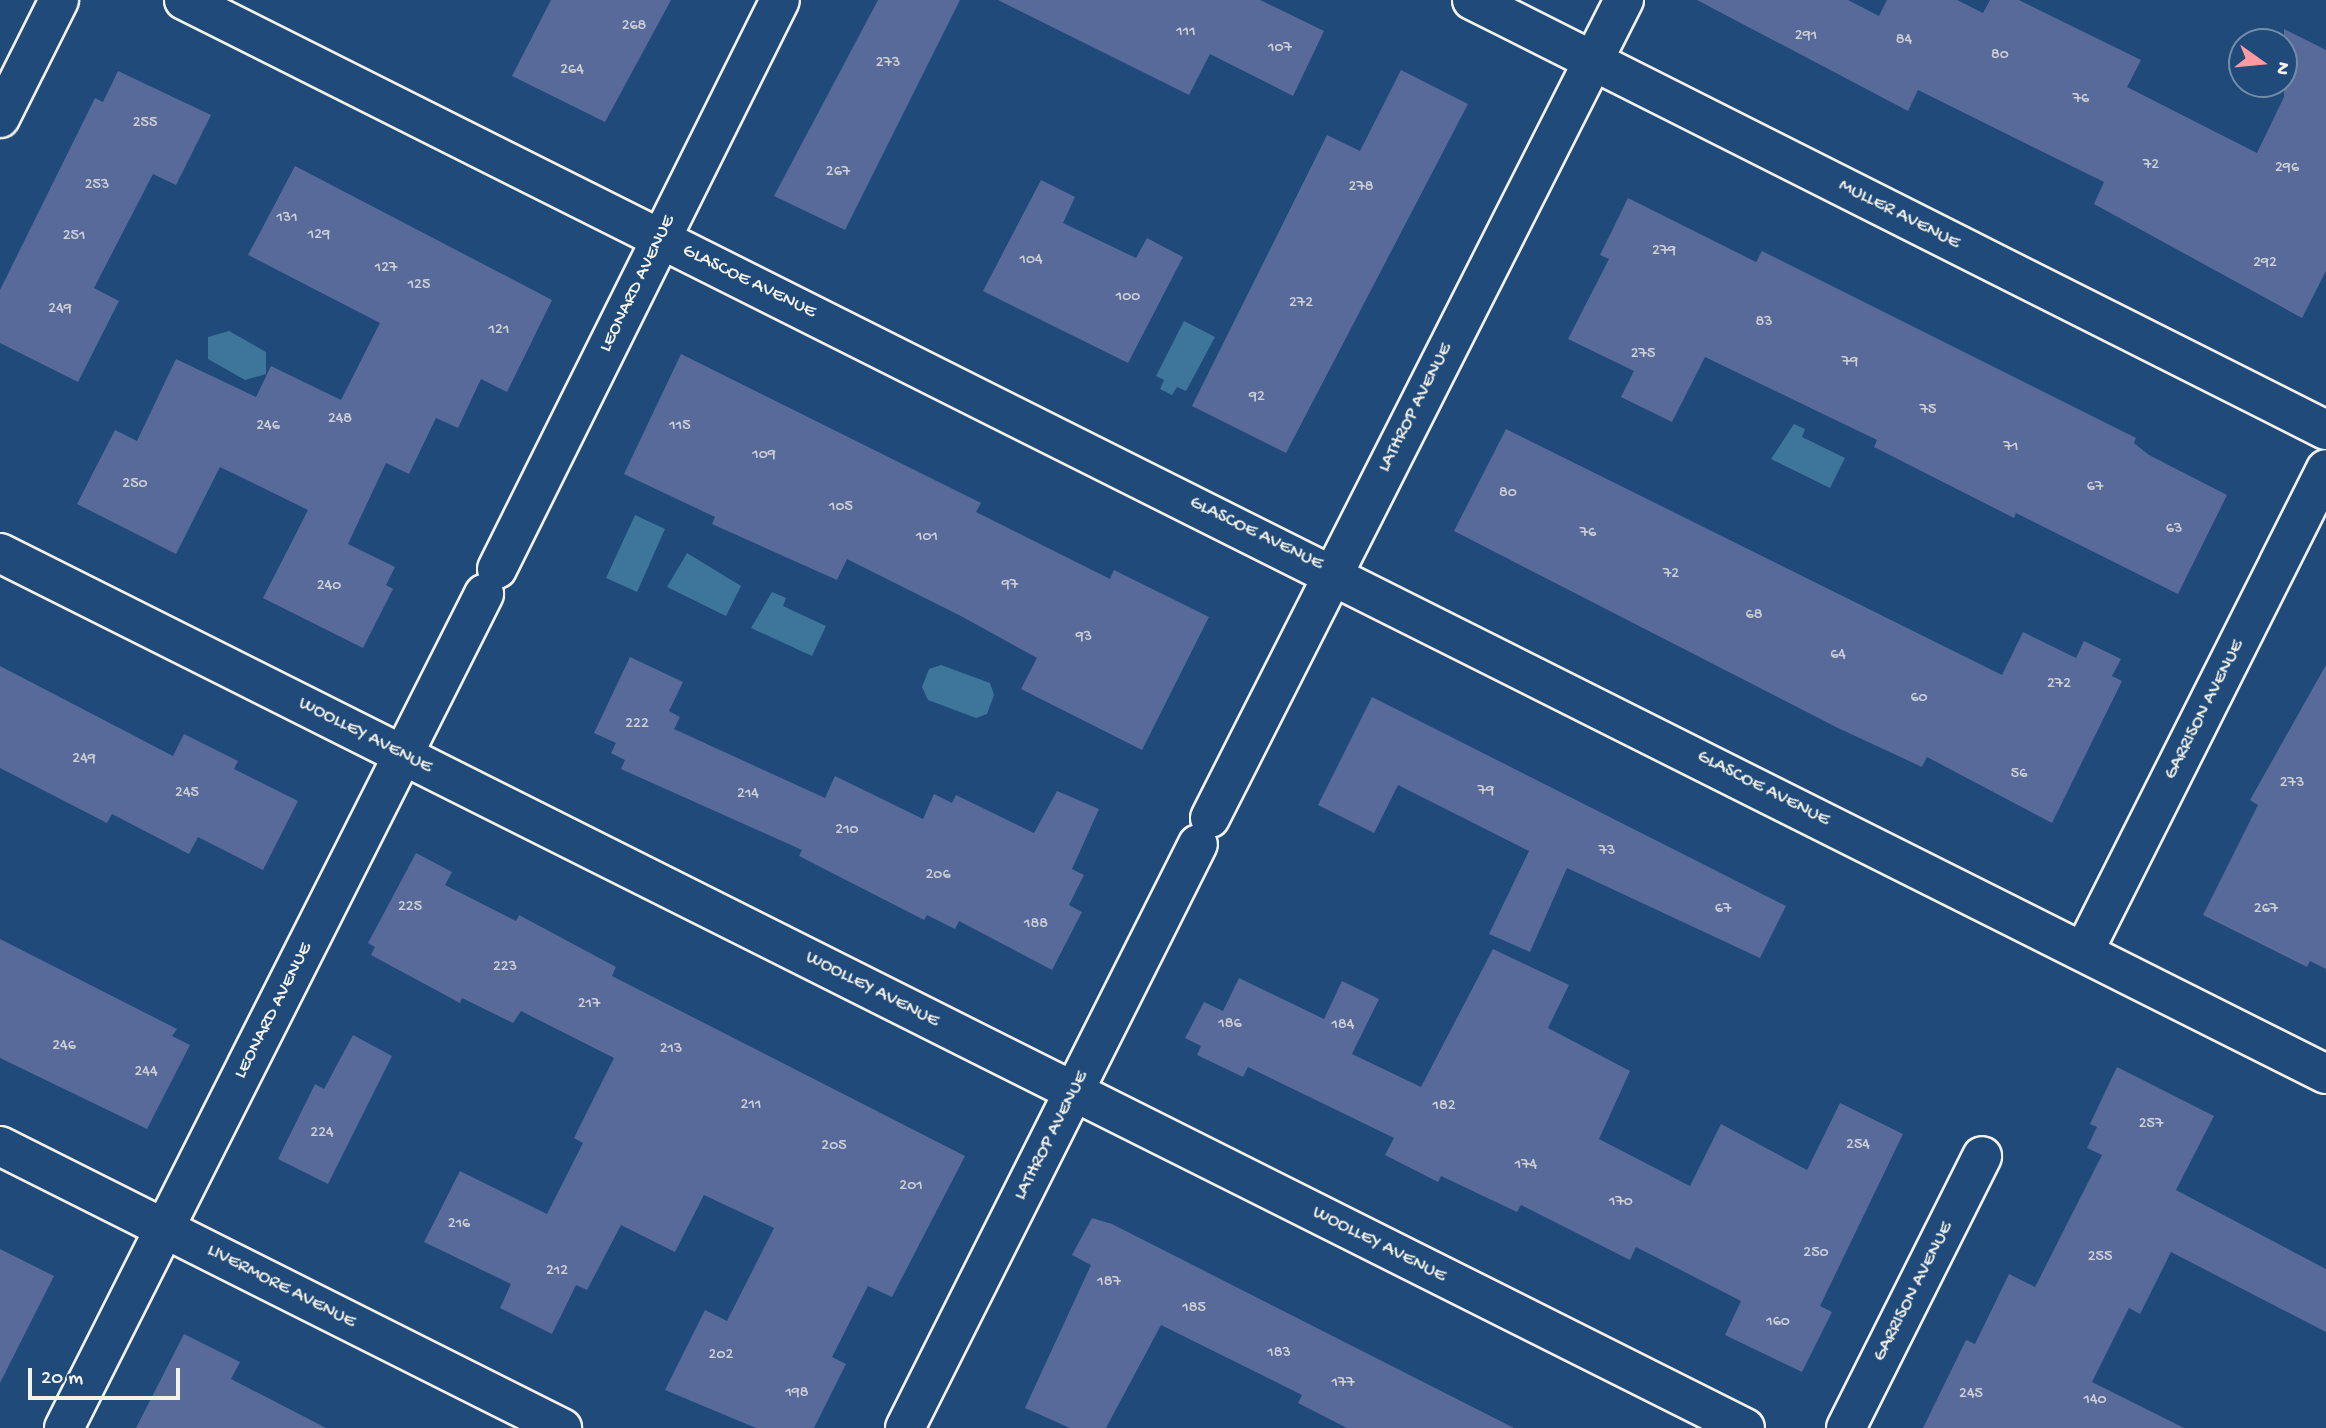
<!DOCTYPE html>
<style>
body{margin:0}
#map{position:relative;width:2326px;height:1428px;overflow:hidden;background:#1f4a7a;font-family:"Gochi Hand",sans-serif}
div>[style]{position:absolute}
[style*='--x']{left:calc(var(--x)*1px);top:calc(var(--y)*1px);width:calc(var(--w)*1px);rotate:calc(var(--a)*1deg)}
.water>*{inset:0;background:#3e759b}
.building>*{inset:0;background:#586a99}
.roads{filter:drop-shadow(2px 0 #f4f1e8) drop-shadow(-2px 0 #f4f1e8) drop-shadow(0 2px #f4f1e8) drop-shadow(0 -2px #f4f1e8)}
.minor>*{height:38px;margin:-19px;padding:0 19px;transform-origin:19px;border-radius:19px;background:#1f4a7a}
span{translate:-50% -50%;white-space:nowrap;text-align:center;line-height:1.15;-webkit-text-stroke:6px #1f4a7a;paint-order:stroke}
.number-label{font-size:16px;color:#cdcfd4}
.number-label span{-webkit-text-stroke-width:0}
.street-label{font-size:19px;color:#f4f1e8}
.north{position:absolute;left:2228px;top:28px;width:70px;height:70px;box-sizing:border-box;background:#1f4a7a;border:2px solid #748da6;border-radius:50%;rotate:105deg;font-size:19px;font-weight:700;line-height:28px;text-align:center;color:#f4f1e8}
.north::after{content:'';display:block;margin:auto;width:24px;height:32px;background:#ff9aa2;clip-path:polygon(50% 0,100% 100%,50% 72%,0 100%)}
.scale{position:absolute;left:28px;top:1368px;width:152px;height:32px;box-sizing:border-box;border:4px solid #f4f1e8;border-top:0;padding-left:9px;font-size:21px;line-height:24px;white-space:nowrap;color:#f4f1e8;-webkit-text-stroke:5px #1f4a7a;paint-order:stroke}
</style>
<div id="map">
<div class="water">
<div style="clip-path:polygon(1184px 321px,1215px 337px,1186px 391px,1177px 387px,1172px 395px,1160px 389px,1164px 380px,1156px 376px)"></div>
<div style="clip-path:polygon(229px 331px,266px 352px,266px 374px,245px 380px,208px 359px,208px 337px)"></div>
<div style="clip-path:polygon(1794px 424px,1805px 429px,1802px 437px,1845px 458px,1830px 488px,1771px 459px)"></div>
<div style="clip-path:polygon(635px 515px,665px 529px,637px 592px,606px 578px)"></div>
<div style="clip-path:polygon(687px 553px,741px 586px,726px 616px,667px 587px)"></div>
<div style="clip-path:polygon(772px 592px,786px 598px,783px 606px,826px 626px,812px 656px,751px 628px)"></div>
<div style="clip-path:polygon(941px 665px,990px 683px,994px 695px,987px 714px,976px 718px,928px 700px,922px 687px,929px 669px)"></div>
</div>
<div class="building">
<div style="clip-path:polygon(551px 0,671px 0,605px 122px,512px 76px)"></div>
<div style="clip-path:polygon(878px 0,960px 0,845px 230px,774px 196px)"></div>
<div style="clip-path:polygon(998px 0,1260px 0,1324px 31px,1293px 96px,1210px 54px,1189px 95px)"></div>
<div style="clip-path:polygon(1697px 0,1848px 0,1879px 16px,1887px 0,1957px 0,1983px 13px,1990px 0,2019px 0,2141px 60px,2127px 87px,2257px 153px,2284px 97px,2284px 29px,2326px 50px,2326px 271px,2302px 318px,2094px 204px,2104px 182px,1918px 90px,1908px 111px)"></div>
<div style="clip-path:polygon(1401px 70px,1468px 104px,1286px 453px,1192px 406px,1327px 135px,1360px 151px)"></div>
<div style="clip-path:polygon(118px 71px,211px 115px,176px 185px,153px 174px,94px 288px,119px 301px,78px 382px,0 343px,0 290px,95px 98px,103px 102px)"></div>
<div style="clip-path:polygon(295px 166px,552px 300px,507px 392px,481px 379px,458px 428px,436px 418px,409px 474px,386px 463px,348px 544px,395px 567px,386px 585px,393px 589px,363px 648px,263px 598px,308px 510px,220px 467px,176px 554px,77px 504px,115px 430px,137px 441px,176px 359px,256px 397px,271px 366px,341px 400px,380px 323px,248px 255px)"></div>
<div style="clip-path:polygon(1041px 180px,1075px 197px,1063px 223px,1136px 258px,1147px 238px,1183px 257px,1128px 363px,983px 291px)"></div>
<div style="clip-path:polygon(1628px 198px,1756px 262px,1762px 251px,2136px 438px,2134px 443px,2149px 455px,2227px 495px,2178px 594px,2016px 513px,2014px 518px,1874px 447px,1877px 440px,1705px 357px,1672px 422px,1621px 397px,1634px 371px,1568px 339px,1609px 259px,1600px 255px)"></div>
<div style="clip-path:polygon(681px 354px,981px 503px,976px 512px,1110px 579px,1114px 570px,1209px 617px,1142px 750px,1021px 689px,1037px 658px,959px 615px,847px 559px,837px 580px,712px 524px,715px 517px,624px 474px)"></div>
<div style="clip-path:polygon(1506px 429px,2002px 675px,2023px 632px,2076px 658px,2084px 641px,2121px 659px,2112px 676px,2122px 681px,2052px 823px,1927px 757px,1922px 767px,1838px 728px,1454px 531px)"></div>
<div style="clip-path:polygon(630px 657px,683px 682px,669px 711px,680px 717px,674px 729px,825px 798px,835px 776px,923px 819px,934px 794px,952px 803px,956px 795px,1034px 833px,1057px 791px,1099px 809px,1072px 869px,1084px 875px,1069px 905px,1082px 912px,1052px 970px,959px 921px,955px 929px,927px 915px,924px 920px,799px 856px,802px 850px,621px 769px,625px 760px,611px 753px,616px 743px,594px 733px)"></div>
<div style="clip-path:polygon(2326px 665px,2326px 969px,2310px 961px,2307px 967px,2203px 915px,2258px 805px,2250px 800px)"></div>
<div style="clip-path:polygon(0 666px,173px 756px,184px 734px,238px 761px,234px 769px,298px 801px,263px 870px,198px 837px,189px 854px,112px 814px,107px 823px,0 768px)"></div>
<div style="clip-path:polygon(1372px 697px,1786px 906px,1760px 958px,1567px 868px,1530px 952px,1489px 934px,1529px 851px,1398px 785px,1374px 833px,1318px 805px)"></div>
<div style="clip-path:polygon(416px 853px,452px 872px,445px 885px,516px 921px,519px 915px,616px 967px,612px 976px,965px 1156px,892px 1297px,868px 1286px,832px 1357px,846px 1364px,814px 1428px,756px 1428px,665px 1390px,705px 1310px,727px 1321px,774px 1228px,704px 1195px,675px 1252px,621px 1225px,587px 1290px,576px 1285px,552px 1334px,500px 1308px,511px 1284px,424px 1242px,460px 1171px,547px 1214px,583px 1143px,574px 1138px,614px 1058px,521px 1011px,513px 1023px,462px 998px,460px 1003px,371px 955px,375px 947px,368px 943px)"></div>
<div style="clip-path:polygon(0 939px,177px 1029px,172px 1036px,190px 1045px,147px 1129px,0 1058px)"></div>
<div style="clip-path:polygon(1493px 949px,1569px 985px,1548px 1028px,1630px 1071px,1599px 1139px,1690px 1186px,1721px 1124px,1807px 1170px,1840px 1103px,1903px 1134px,1820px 1306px,1832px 1312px,1802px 1372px,1725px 1335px,1741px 1301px,1636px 1247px,1630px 1260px,1521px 1205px,1517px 1212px,1441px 1176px,1438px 1182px,1385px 1155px,1394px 1138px,1248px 1067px,1243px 1077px,1197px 1055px,1201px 1046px,1185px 1038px,1204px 1002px,1223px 1011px,1239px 978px,1324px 1019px,1342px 981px,1379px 999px,1352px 1054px,1421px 1087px)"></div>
<div style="clip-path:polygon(353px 1035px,392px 1056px,328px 1184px,278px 1159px,315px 1084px,324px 1089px)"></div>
<div style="clip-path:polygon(2117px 1067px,2214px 1116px,2176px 1190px,2326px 1269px,2326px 1332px,2171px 1252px,2140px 1314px,2129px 1308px,2092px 1382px,2184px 1428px,1923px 1428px,1966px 1340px,1975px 1344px,2009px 1274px,2035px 1287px,2102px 1155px,2087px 1148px,2097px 1127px,2090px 1124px)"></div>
<div style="clip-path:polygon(1092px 1218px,1112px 1224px,1514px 1428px,1347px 1428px,1298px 1403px,1302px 1395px,1161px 1325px,1106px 1428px,1070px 1428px,1025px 1408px,1091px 1265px,1072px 1255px)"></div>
<div style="clip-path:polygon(0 1249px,54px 1276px,0 1383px)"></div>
<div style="clip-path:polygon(184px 1334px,240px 1362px,231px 1379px,326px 1428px,136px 1428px)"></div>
</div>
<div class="roads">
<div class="minor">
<div style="--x:184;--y:0;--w:2396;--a:26.63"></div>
<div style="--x:1472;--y:0;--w:956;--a:26.73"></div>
<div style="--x:0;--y:118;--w:132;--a:-63.4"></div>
<div style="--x:0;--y:553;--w:1952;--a:26.63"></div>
<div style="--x:497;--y:569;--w:635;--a:-63.56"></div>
<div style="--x:1210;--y:818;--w:917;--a:-63.16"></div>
<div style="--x:2084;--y:951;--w:539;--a:-63.34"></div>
<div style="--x:0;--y:1146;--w:629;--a:26.65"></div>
<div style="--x:64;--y:1428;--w:934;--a:-63.27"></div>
<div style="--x:905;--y:1428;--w:653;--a:-63.36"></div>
<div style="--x:1846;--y:1428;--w:304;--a:-63.4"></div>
</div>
</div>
<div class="number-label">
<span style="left:634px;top:27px">268</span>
<span style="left:1186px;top:33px">111</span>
<span style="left:1806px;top:37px">291</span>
<span style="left:1904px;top:41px">84</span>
<span style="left:1280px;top:49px">107</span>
<span style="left:2000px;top:56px">80</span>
<span style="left:888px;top:64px">273</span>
<span style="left:572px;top:71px">264</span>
<span style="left:2081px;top:100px">76</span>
<span style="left:145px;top:124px">255</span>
<span style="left:2151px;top:166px">72</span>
<span style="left:2287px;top:169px">296</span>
<span style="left:838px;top:173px">267</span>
<span style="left:97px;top:186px">253</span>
<span style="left:1361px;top:188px">278</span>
<span style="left:287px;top:219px">131</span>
<span style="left:319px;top:236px">129</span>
<span style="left:74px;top:237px">251</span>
<span style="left:1664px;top:252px">279</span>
<span style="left:1031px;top:261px">104</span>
<span style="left:2265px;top:264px">292</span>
<span style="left:386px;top:269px">127</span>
<span style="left:419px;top:286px">125</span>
<span style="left:1128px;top:298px">100</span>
<span style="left:1301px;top:304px">272</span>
<span style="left:60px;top:310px">249</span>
<span style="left:1764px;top:323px">83</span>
<span style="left:499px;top:331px">121</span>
<span style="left:1643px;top:355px">275</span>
<span style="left:1850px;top:363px">79</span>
<span style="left:1257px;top:398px">92</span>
<span style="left:1928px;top:411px">75</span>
<span style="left:340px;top:420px">248</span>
<span style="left:268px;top:427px">246</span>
<span style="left:680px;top:427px">115</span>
<span style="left:2011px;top:448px">71</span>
<span style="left:764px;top:456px">109</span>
<span style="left:135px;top:485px">250</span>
<span style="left:2095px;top:488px">67</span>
<span style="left:1508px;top:494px">80</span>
<span style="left:841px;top:508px">105</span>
<span style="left:2174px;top:530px">63</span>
<span style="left:1588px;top:534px">76</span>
<span style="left:927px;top:538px">101</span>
<span style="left:1671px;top:575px">72</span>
<span style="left:1010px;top:586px">97</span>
<span style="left:329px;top:587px">240</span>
<span style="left:1754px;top:616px">68</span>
<span style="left:1084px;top:638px">93</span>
<span style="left:1838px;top:656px">64</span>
<span style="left:2059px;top:685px">272</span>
<span style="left:1919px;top:699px">60</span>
<span style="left:637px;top:725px">222</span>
<span style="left:84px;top:760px">249</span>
<span style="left:2019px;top:775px">56</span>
<span style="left:2292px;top:784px">273</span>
<span style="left:1486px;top:792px">79</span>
<span style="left:187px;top:794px">245</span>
<span style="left:748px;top:795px">214</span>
<span style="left:847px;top:831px">210</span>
<span style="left:1607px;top:852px">73</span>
<span style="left:938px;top:876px">206</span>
<span style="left:410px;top:908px">225</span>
<span style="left:1723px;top:910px">67</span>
<span style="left:2266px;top:910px">267</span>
<span style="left:1036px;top:925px">188</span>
<span style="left:505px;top:968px">223</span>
<span style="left:589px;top:1005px">217</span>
<span style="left:1230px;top:1025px">186</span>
<span style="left:1343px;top:1026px">184</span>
<span style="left:64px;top:1047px">246</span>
<span style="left:671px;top:1050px">213</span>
<span style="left:146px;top:1073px">244</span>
<span style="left:751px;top:1106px">211</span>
<span style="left:1444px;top:1107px">182</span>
<span style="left:2151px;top:1125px">257</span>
<span style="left:322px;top:1134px">224</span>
<span style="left:1858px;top:1146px">254</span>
<span style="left:834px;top:1147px">205</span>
<span style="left:1526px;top:1166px">174</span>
<span style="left:911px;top:1187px">201</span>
<span style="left:1621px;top:1203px">170</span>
<span style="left:459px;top:1225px">216</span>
<span style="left:1816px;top:1254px">250</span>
<span style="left:2100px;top:1258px">255</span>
<span style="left:557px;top:1272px">212</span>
<span style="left:1109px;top:1283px">187</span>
<span style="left:1194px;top:1309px">185</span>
<span style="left:1778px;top:1323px">160</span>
<span style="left:1279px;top:1354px">183</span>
<span style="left:721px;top:1356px">202</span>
<span style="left:1343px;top:1384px">177</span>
<span style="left:797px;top:1394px">198</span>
<span style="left:1971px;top:1395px">245</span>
<span style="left:2095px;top:1401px">140</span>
</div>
<div class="street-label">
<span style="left:1899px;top:215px;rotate:27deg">MULLER AVENUE</span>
<span style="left:749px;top:282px;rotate:26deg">GLASCOE AVENUE</span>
<span style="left:638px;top:284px;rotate:-64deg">LEONARD AVENUE</span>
<span style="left:1416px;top:408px;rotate:-63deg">LATHROP AVENUE</span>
<span style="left:1256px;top:534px;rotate:26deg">GLASCOE AVENUE</span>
<span style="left:2205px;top:710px;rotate:-63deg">GARRISON AVENUE</span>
<span style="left:365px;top:736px;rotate:27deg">WOOLLEY AVENUE</span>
<span style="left:1763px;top:789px;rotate:27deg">GLASCOE AVENUE</span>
<span style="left:872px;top:990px;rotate:27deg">WOOLLEY AVENUE</span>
<span style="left:274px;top:1011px;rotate:-63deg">LEONARD AVENUE</span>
<span style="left:1052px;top:1136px;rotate:-63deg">LATHROP AVENUE</span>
<span style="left:1379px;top:1245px;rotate:27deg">WOOLLEY AVENUE</span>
<span style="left:281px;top:1287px;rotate:27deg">LIVERMORE AVENUE</span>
<span style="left:1914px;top:1292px;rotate:-63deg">GARRISON AVENUE</span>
</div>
<div class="north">N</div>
<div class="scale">20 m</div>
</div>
